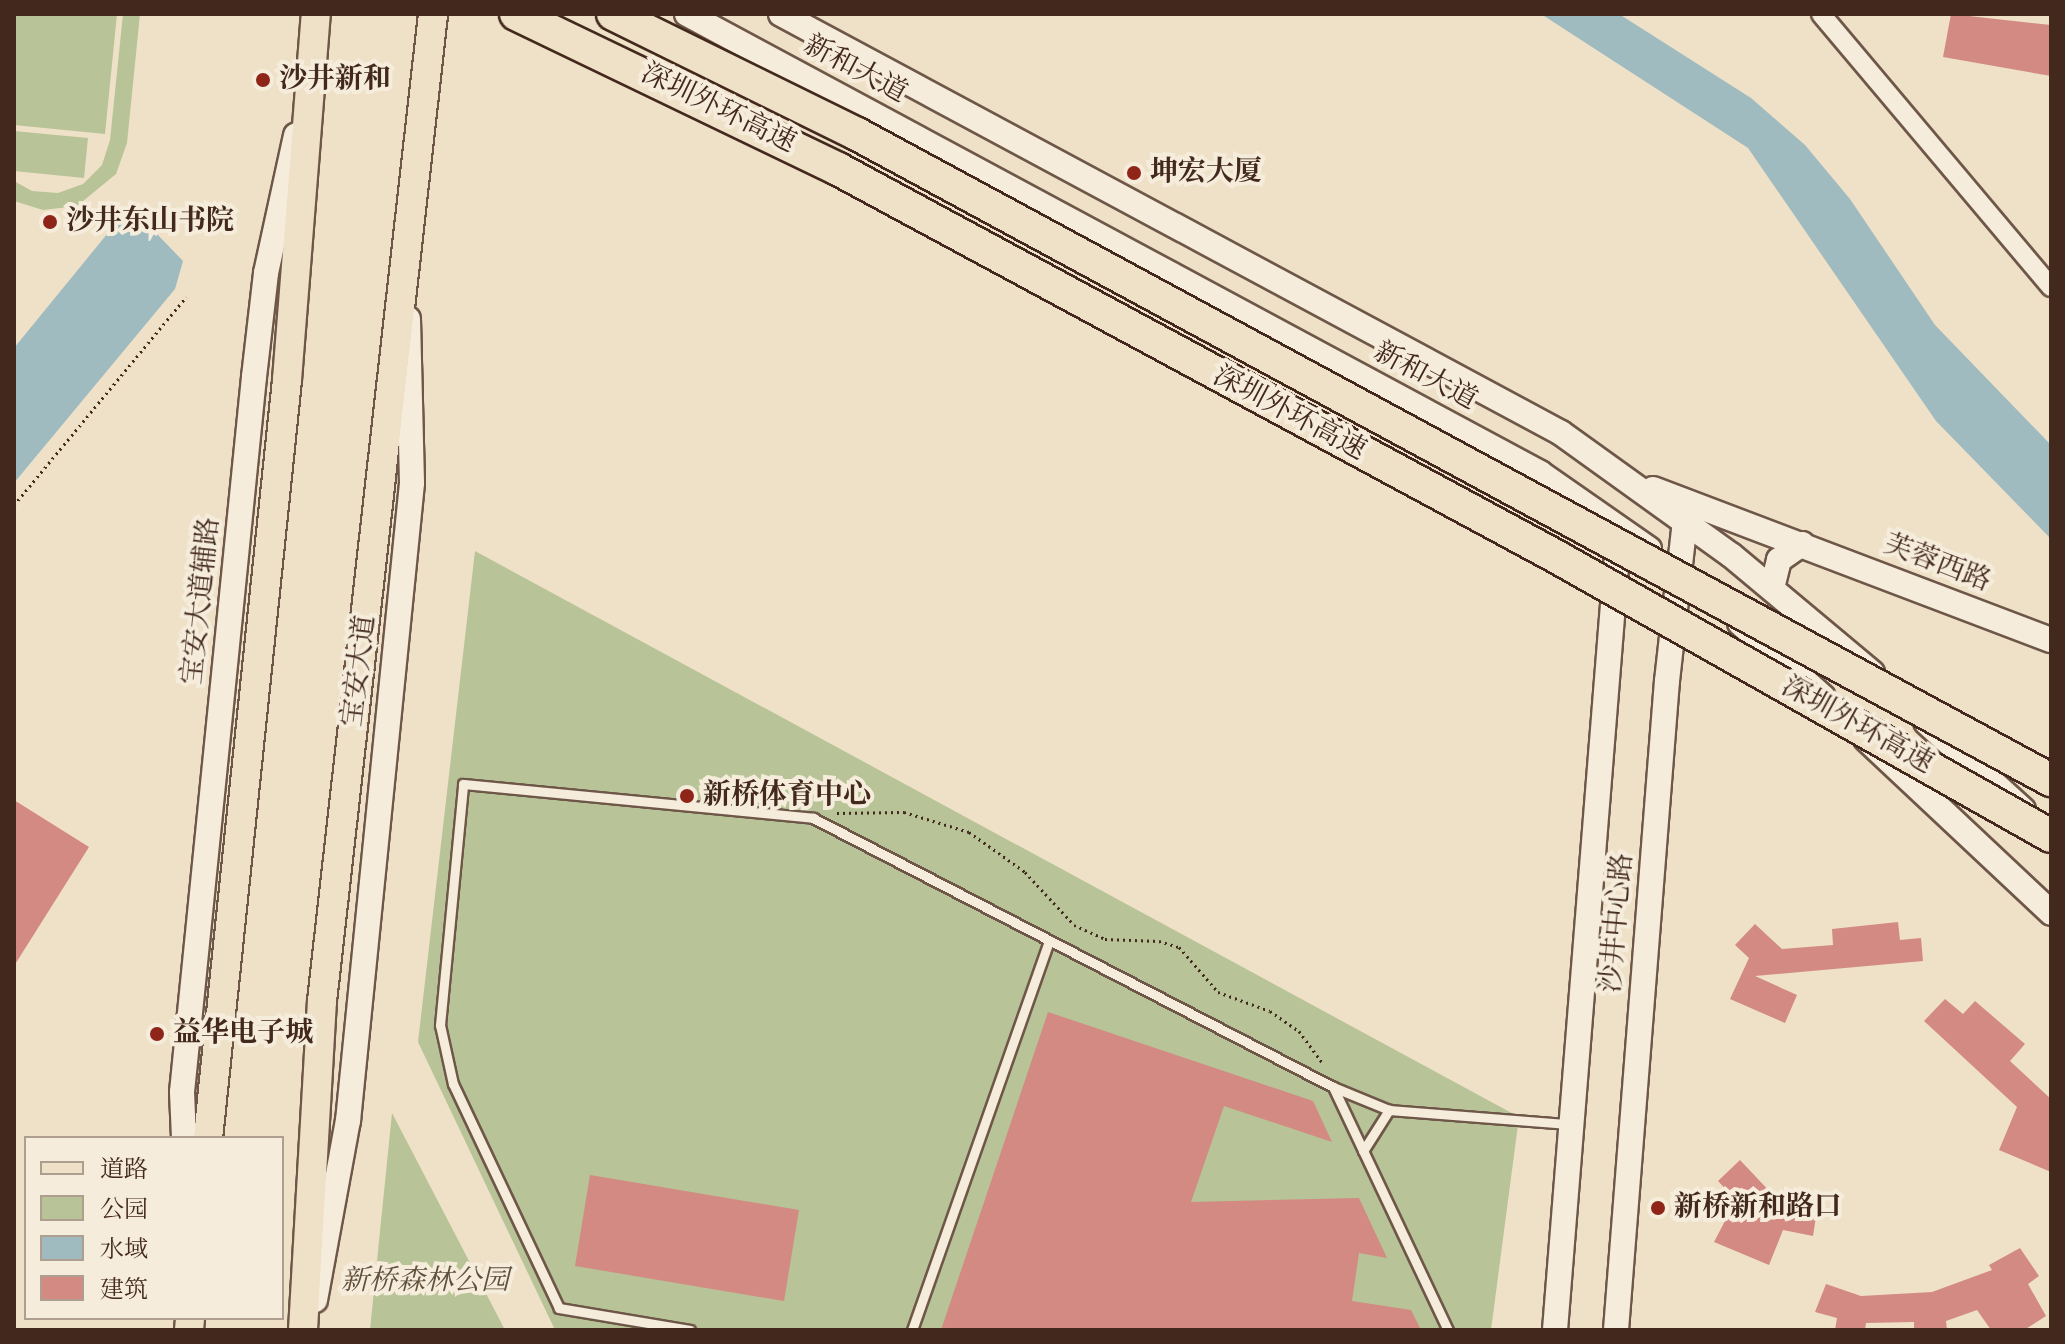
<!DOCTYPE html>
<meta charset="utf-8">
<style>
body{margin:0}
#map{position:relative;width:2065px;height:1344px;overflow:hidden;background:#efe1c7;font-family:Vollkorn,"Noto Serif SC",serif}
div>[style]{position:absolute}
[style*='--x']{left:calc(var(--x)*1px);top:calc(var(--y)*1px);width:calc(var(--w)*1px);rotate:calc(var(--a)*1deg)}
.green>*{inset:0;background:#b8c397}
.water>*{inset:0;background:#9fbbc0}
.building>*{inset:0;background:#d28a83}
.path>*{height:3px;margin-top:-1.5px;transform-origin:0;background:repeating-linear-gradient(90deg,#43291d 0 2px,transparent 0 6px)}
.roads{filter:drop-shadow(2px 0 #6e5748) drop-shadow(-2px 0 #6e5748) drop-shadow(0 2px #6e5748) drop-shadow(0 -2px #6e5748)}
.lane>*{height:9px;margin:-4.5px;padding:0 4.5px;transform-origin:4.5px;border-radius:4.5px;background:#f5ecdb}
.street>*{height:18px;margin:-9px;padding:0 9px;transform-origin:9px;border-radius:9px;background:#f5ecdb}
.secondary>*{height:24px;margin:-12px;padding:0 12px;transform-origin:12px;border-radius:12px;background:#f5ecdb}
.primary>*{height:28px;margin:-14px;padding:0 14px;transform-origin:14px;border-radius:14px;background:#efe1c7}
.bridges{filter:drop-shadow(2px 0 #43291d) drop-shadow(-2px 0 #43291d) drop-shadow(0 2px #43291d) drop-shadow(0 -2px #43291d)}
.highway-bridge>*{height:32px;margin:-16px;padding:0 16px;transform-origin:16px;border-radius:16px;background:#efe1c7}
.dots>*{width:22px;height:22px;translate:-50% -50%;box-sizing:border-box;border:4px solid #f5ecdb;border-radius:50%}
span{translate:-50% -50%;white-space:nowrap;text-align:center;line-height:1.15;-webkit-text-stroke:8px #f5ecdb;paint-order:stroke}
.street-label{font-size:28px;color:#43291d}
.poi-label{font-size:28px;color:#43291d;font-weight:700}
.left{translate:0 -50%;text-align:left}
.park-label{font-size:28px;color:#60503c;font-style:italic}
.frame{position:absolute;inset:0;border:16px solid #43291d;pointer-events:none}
.legend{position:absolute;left:24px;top:1136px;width:260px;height:184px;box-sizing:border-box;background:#f5ecdb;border:2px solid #ae9e8f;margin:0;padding:10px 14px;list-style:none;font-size:24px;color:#43291d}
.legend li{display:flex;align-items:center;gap:16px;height:40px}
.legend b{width:40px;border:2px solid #ae9e8f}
</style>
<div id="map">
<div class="green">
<div style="clip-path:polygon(14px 14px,117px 14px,105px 134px,14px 125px)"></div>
<div style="clip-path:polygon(123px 14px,140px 14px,127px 143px,116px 174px,77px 206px,43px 210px,14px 201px,14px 181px,32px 191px,58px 193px,83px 184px,102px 165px,110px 140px)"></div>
<div style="clip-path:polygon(14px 131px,88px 138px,84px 178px,14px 171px)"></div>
<div style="clip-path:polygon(475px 551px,1519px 1117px,1491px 1330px,555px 1330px,418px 1042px)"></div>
<div style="clip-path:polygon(392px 1113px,505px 1330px,370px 1330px)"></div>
</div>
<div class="water">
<div style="clip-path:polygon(1541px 14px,1619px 14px,1751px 98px,1805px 145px,1850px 199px,1935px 325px,2051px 445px,2051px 539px,1936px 421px,1748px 148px)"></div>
<div style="clip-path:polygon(130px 206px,183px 261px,175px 289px,14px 483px,14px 348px)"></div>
</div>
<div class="building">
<div style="clip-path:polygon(1951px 14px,2051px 25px,2051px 76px,1943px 57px)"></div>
<div style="clip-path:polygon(14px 800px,89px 847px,14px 966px)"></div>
<div style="clip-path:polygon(1898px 922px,1900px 940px,1921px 938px,1923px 961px,1755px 976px,1797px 995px,1785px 1023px,1730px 999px,1749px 958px,1735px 945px,1755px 924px,1782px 949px,1833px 945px,1832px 929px)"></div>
<div style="clip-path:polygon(1945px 999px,1963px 1014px,1975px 1001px,2025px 1044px,2010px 1061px,2051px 1099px,2051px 1172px,1999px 1150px,2017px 1107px,1924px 1021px)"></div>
<div style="clip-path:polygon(1048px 1012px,1313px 1101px,1332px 1142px,1224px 1106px,1191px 1202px,1359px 1198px,1387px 1258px,1359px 1253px,1352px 1301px,1411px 1310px,1421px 1330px,941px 1330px)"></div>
<div style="clip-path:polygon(1740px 1160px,1774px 1196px,1818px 1204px,1813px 1236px,1783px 1230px,1769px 1265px,1714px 1242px,1736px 1200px,1718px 1181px)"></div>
<div style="clip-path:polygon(590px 1175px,799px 1210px,784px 1301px,575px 1266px)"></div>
<div style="clip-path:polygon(2020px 1248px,2039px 1276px,2028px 1284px,2046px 1316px,2024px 1330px,1991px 1330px,1977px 1310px,1946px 1321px,1947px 1330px,1914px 1330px,1914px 1322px,1866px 1323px,1865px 1330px,1835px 1330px,1837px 1318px,1815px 1312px,1826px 1284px,1861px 1296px,1932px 1292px,1992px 1270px,1989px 1265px)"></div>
</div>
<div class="path">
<div style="--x:14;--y:505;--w:270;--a:-50.4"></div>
<div style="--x:837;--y:813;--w:67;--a:-0.9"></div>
<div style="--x:904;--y:812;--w:68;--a:17.1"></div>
<div style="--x:969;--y:832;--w:69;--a:35.5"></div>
<div style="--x:1025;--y:872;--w:72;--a:47.2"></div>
<div style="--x:1074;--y:925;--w:34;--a:24"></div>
<div style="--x:1105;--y:939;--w:54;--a:2.1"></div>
<div style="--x:1159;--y:941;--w:21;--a:17"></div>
<div style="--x:1179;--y:947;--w:60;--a:49.1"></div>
<div style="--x:1218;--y:992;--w:55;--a:20.1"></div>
<div style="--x:1270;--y:1011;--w:35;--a:35"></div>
<div style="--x:1299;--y:1031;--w:42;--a:53.7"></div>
</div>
<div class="roads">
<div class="lane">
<div style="--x:1333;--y:1087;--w:61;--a:22.3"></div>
<div style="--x:1389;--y:1110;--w:180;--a:4.5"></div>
<div style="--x:1363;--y:1151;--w:49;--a:-57.6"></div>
<div style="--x:690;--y:1330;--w:133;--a:-170.5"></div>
<div style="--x:559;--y:1308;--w:248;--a:-115.3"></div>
<div style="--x:453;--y:1084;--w:60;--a:-102.4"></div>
<div style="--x:440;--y:1025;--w:242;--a:-84.5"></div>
<div style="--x:463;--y:784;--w:352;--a:5.5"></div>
<div style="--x:813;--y:818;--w:585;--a:27.35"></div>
<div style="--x:1333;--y:1087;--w:269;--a:64.7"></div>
<div style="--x:912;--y:1330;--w:413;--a:-70.6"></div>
</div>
<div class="street">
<div style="--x:1821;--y:14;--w:357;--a:49.9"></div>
</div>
<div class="secondary">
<div style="--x:687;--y:14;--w:969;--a:28.28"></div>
<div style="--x:1540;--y:473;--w:133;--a:34.9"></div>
<div style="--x:781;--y:14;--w:885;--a:28.24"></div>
<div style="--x:1561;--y:433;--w:209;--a:35.7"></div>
<div style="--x:1731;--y:555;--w:184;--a:39.9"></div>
<div style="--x:1653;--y:489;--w:426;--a:20.8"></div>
<div style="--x:1772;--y:588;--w:29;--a:-76"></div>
<div style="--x:1779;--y:560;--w:28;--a:-35"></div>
<div style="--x:1740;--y:623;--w:111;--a:41.7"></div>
<div style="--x:1926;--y:722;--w:131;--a:42.2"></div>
<div style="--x:1866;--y:739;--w:254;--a:43.2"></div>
<div style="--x:184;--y:1138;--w:46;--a:-92.5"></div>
<div style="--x:182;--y:1092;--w:719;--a:-84.25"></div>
<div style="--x:254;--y:377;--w:105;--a:-83.4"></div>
<div style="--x:266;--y:273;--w:141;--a:-77.7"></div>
<div style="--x:315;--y:1300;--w:182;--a:-79.6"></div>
<div style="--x:348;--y:1121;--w:641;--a:-84.27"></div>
<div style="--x:412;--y:483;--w:164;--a:-91.4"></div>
<div style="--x:1555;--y:1330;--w:803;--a:-85.43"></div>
<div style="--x:1616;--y:1330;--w:651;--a:-85.51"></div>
<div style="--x:1667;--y:681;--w:161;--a:-83.6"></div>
</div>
<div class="primary">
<div style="--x:208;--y:1138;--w:762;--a:-84.05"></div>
<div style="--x:287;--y:380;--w:367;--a:-85.5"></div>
<div style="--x:189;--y:1330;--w:12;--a:-85"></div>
<div style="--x:303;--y:1330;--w:330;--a:-86.7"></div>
<div style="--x:322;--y:1001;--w:993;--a:-83.58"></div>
</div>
</div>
<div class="bridges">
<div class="highway-bridge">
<div style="--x:516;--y:14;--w:357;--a:25.7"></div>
<div style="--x:838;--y:169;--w:817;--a:28.35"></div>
<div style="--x:1557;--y:557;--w:567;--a:29.46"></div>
<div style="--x:613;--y:14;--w:272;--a:26.2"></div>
<div style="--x:857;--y:134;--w:1358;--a:28.42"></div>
</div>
</div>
<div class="dots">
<div style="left:263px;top:80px;background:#8f2418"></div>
<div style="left:1134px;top:173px;background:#8f2418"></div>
<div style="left:50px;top:222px;background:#8f2418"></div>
<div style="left:687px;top:796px;background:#8f2418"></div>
<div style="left:157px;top:1034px;background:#8f2418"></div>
<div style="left:1658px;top:1208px;background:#8f2418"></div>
</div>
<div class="street-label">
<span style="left:855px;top:70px;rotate:28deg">新和大道</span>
<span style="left:718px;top:109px;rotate:26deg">深圳外环高速</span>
<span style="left:1425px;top:377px;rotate:28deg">新和大道</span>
<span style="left:1289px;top:414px;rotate:28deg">深圳外环高速</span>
<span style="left:1937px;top:564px;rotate:21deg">芙蓉西路</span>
<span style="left:202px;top:601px;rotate:-84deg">宝安大道辅路</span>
<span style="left:360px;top:671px;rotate:-83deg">宝安大道</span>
<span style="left:1857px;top:726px;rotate:29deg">深圳外环高速</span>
<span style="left:1618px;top:923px;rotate:-85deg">沙井中心路</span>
</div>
<div class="poi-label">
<span class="left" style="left:279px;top:80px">沙井新和</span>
<span class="left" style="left:1150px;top:173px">坤宏大厦</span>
<span class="left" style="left:66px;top:222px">沙井东山书院</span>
<span class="left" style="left:703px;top:796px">新桥体育中心</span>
<span class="left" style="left:173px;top:1034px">益华电子城</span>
<span class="left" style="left:1674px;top:1208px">新桥新和路口</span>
</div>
<div class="park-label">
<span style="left:425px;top:1282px">新桥森林公园</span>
</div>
<div class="frame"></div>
<ul class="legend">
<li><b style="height:10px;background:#efe1c7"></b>道路</li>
<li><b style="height:22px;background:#b8c397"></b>公园</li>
<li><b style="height:22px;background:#9fbbc0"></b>水域</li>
<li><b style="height:22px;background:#d28a83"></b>建筑</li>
</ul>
</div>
